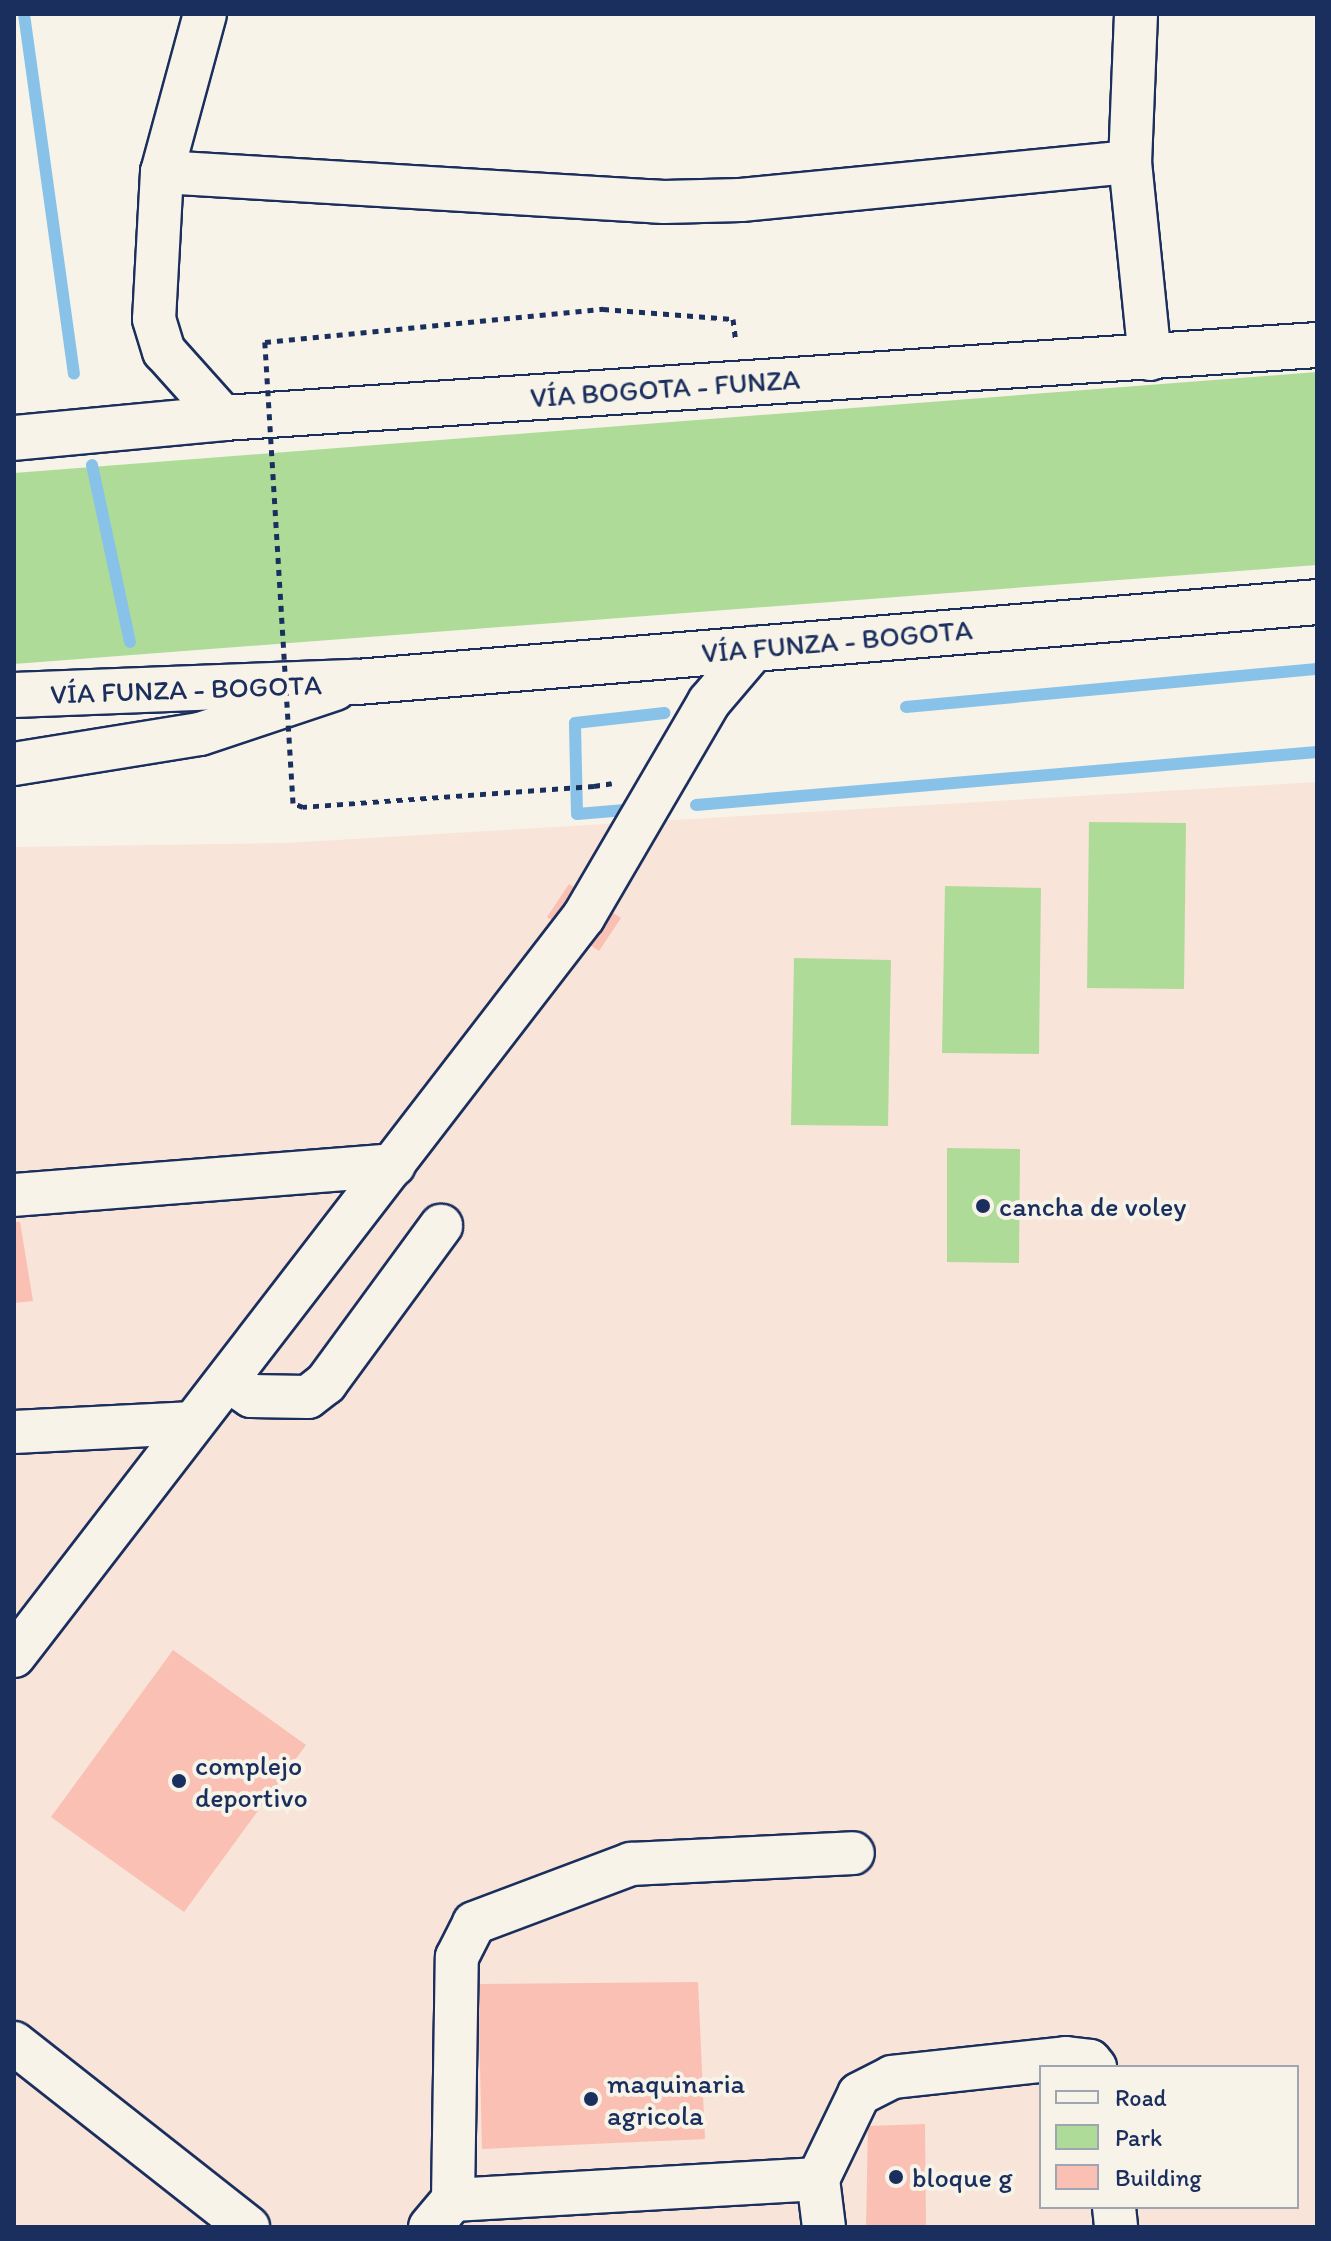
<!DOCTYPE html>
<meta charset="utf-8">
<style>
body{margin:0}
#map{position:relative;width:1331px;height:2241px;overflow:hidden;background:#f7f3e8;font-family:Itim,sans-serif}
div>[style]{position:absolute}
[style*='--x']{left:calc(var(--x)*1px);top:calc(var(--y)*1px);width:calc(var(--w)*1px);rotate:calc(var(--a)*1deg)}
.built>*{inset:0;background:#f8e4d8}
.green>*{inset:0;background:#afdb99}
.stream>*{height:12px;margin:-6px;padding:0 6px;transform-origin:6px;border-radius:6px;background:#89c2e8}
.building>*{inset:0;background:#fac0b3}
.path>*{height:5px;margin-top:-2.5px;transform-origin:0;background:repeating-linear-gradient(90deg,#1b2f5e 0 6px,transparent 0 12px)}
.roads{filter:drop-shadow(2px 0 #1b2f5e) drop-shadow(-2px 0 #1b2f5e) drop-shadow(0 2px #1b2f5e) drop-shadow(0 -2px #1b2f5e)}
.minor>*{height:42px;margin:-21px;padding:0 21px;transform-origin:21px;border-radius:21px;background:#f7f3e8}
.major>*{height:44px;margin:-22px;padding:0 22px;transform-origin:22px;border-radius:22px;background:#f7f3e8}
.path-bridge>*{height:5px;margin-top:-2.5px;transform-origin:0;background:repeating-linear-gradient(90deg,#1b2f5e 0 6px,transparent 0 12px)}
.dots>*{width:22px;height:22px;translate:-50% -50%;box-sizing:border-box;border:4px solid #f7f3e8;border-radius:50%}
span{translate:-50% -50%;white-space:nowrap;text-align:center;line-height:1.15;-webkit-text-stroke:8px #f7f3e8;paint-order:stroke}
.street-label{font-size:28px;color:#1b2f5e}
.poi-label{font-size:28px;color:#1b2f5e}
.left{translate:0 -50%;text-align:left}
.frame{position:absolute;inset:0;border:16px solid #1b2f5e;pointer-events:none}
.legend{position:absolute;left:1039px;top:2065px;width:260px;height:144px;box-sizing:border-box;background:#f7f3e8;border:2px solid #9fa5b1;margin:0;padding:10px 14px;list-style:none;font-size:24px;color:#1b2f5e}
.legend li{display:flex;align-items:center;gap:16px;height:40px}
.legend b{width:40px;border:2px solid #9fa5b1}
</style>
<div id="map">
<div class="built">
<div style="clip-path:polygon(evenodd,1317px 782px,1317px 2227px,14px 2227px,14px 847px,286px 843px,1317px 782px,1041px 2067px,1297px 2067px,1297px 2207px,1041px 2207px,1041px 2067px)"></div>
</div>
<div class="green">
<div style="clip-path:polygon(1317px 372px,1317px 565px,14px 664px,14px 473px)"></div>
<div style="clip-path:polygon(1089px 822px,1186px 823px,1184px 989px,1087px 988px)"></div>
<div style="clip-path:polygon(945px 886px,1041px 888px,1039px 1054px,942px 1053px)"></div>
<div style="clip-path:polygon(794px 958px,891px 960px,888px 1126px,791px 1125px)"></div>
<div style="clip-path:polygon(947px 1148px,1020px 1149px,1019px 1263px,947px 1262px)"></div>
</div>
<div class="stream">
<div style="--x:24;--y:14;--w:363;--a:82.1"></div>
<div style="--x:92;--y:465;--w:181;--a:77.9"></div>
<div style="--x:906;--y:707;--w:413;--a:-5.3"></div>
<div style="--x:696;--y:805;--w:623;--a:-4.88"></div>
<div style="--x:637;--y:809;--w:60;--a:175.2"></div>
<div style="--x:577;--y:814;--w:91;--a:-91.3"></div>
<div style="--x:575;--y:723;--w:90;--a:-6.4"></div>
</div>
<div class="building">
<div style="clip-path:polygon(569px 884px,621px 918px,599px 951px,547px 917px)"></div>
<div style="clip-path:polygon(14px 1222px,20px 1222px,33px 1301px,14px 1303px)"></div>
<div style="clip-path:polygon(173px 1650px,306px 1745px,184px 1912px,51px 1817px)"></div>
<div style="clip-path:polygon(698px 1982px,705px 2139px,482px 2149px,478px 1984px)"></div>
<div style="clip-path:polygon(925px 2124px,926px 2227px,866px 2227px,868px 2126px)"></div>
</div>
<div class="path">
<div style="--x:603;--y:309;--w:130;--a:4.4"></div>
<div style="--x:733;--y:319;--w:23;--a:83"></div>
<div style="--x:594;--y:786;--w:18;--a:-9"></div>
</div>
<div class="roads">
<div class="minor">
<div style="--x:205;--y:14;--w:164;--a:105.2"></div>
<div style="--x:162;--y:172;--w:147;--a:93.1"></div>
<div style="--x:154;--y:319;--w:34;--a:73"></div>
<div style="--x:164;--y:351;--w:90;--a:48.2"></div>
<div style="--x:1136;--y:14;--w:148;--a:92.3"></div>
<div style="--x:1130;--y:162;--w:198;--a:84.2"></div>
<div style="--x:162;--y:172;--w:503;--a:3.42"></div>
<div style="--x:664;--y:202;--w:77;--a:-1.5"></div>
<div style="--x:741;--y:200;--w:391;--a:-5.6"></div>
<div style="--x:14;--y:764;--w:188;--a:-9.2"></div>
<div style="--x:200;--y:734;--w:142;--a:-18.4"></div>
<div style="--x:14;--y:1195;--w:381;--a:-4.5"></div>
<div style="--x:229;--y:1381;--w:27;--a:34"></div>
<div style="--x:251;--y:1396;--w:57;--a:1"></div>
<div style="--x:308;--y:1397;--w:23;--a:-38"></div>
<div style="--x:326;--y:1383;--w:195;--a:-53.8"></div>
<div style="--x:14;--y:1432;--w:175;--a:-2.9"></div>
<div style="--x:14;--y:1656;--w:934;--a:-52.39"></div>
<div style="--x:584;--y:916;--w:248;--a:-59.7"></div>
<div style="--x:709;--y:702;--w:71;--a:-49.6"></div>
<div style="--x:14;--y:2043;--w:298;--a:38.2"></div>
<div style="--x:818;--y:2179;--w:94;--a:-64.2"></div>
<div style="--x:859;--y:2094;--w:37;--a:-27"></div>
<div style="--x:892;--y:2077;--w:175;--a:-6.2"></div>
<div style="--x:1066;--y:2058;--w:24;--a:7"></div>
<div style="--x:1090;--y:2061;--w:8;--a:50"></div>
<div style="--x:453;--y:2200;--w:243;--a:-89.1"></div>
<div style="--x:457;--y:1957;--w:38;--a:-63"></div>
<div style="--x:474;--y:1923;--w:168;--a:-20.6"></div>
<div style="--x:631;--y:1864;--w:222;--a:-2.8"></div>
<div style="--x:1114;--y:2207;--w:20;--a:84"></div>
<div style="--x:430;--y:2227;--w:35;--a:-50"></div>
<div style="--x:453;--y:2200;--w:366;--a:-3.3"></div>
<div style="--x:818;--y:2179;--w:48;--a:82.9"></div>
</div>
<div class="major">
<div style="--x:14;--y:438;--w:211;--a:-5.4"></div>
<div style="--x:224;--y:418;--w:1095;--a:-3.82"></div>
<div style="--x:14;--y:695;--w:343;--a:-2.2"></div>
<div style="--x:357;--y:682;--w:963;--a:-4.76"></div>
</div>
</div>
<div class="path-bridge">
<div style="--x:594;--y:786;--w:292;--a:175.9"></div>
<div style="--x:303;--y:807;--w:11;--a:-158"></div>
<div style="--x:293;--y:803;--w:462;--a:-93.5"></div>
<div style="--x:265;--y:342;--w:340;--a:-5.6"></div>
</div>
<div class="dots">
<div style="left:983px;top:1206px;background:#1b2f5e"></div>
<div style="left:179px;top:1781px;background:#1b2f5e"></div>
<div style="left:591px;top:2099px;background:#1b2f5e"></div>
<div style="left:896px;top:2177px;background:#1b2f5e"></div>
</div>
<div class="street-label">
<span style="left:665px;top:388px;rotate:-4deg">VÍA BOGOTA - FUNZA</span>
<span style="left:837px;top:641px;rotate:-5deg">VÍA FUNZA - BOGOTA</span>
<span style="left:186px;top:689px;rotate:-2deg">VÍA FUNZA - BOGOTA</span>
</div>
<div class="poi-label">
<span class="left" style="left:999px;top:1206px">cancha de voley</span>
<span class="left" style="left:195px;top:1781px">complejo<br>deportivo</span>
<span class="left" style="left:607px;top:2099px">maquinaria<br>agricola</span>
<span class="left" style="left:912px;top:2177px">bloque g</span>
</div>
<div class="frame"></div>
<ul class="legend">
<li><b style="height:10px;background:#f7f3e8"></b>Road</li>
<li><b style="height:22px;background:#afdb99"></b>Park</li>
<li><b style="height:22px;background:#fac0b3"></b>Building</li>
</ul>
</div>
